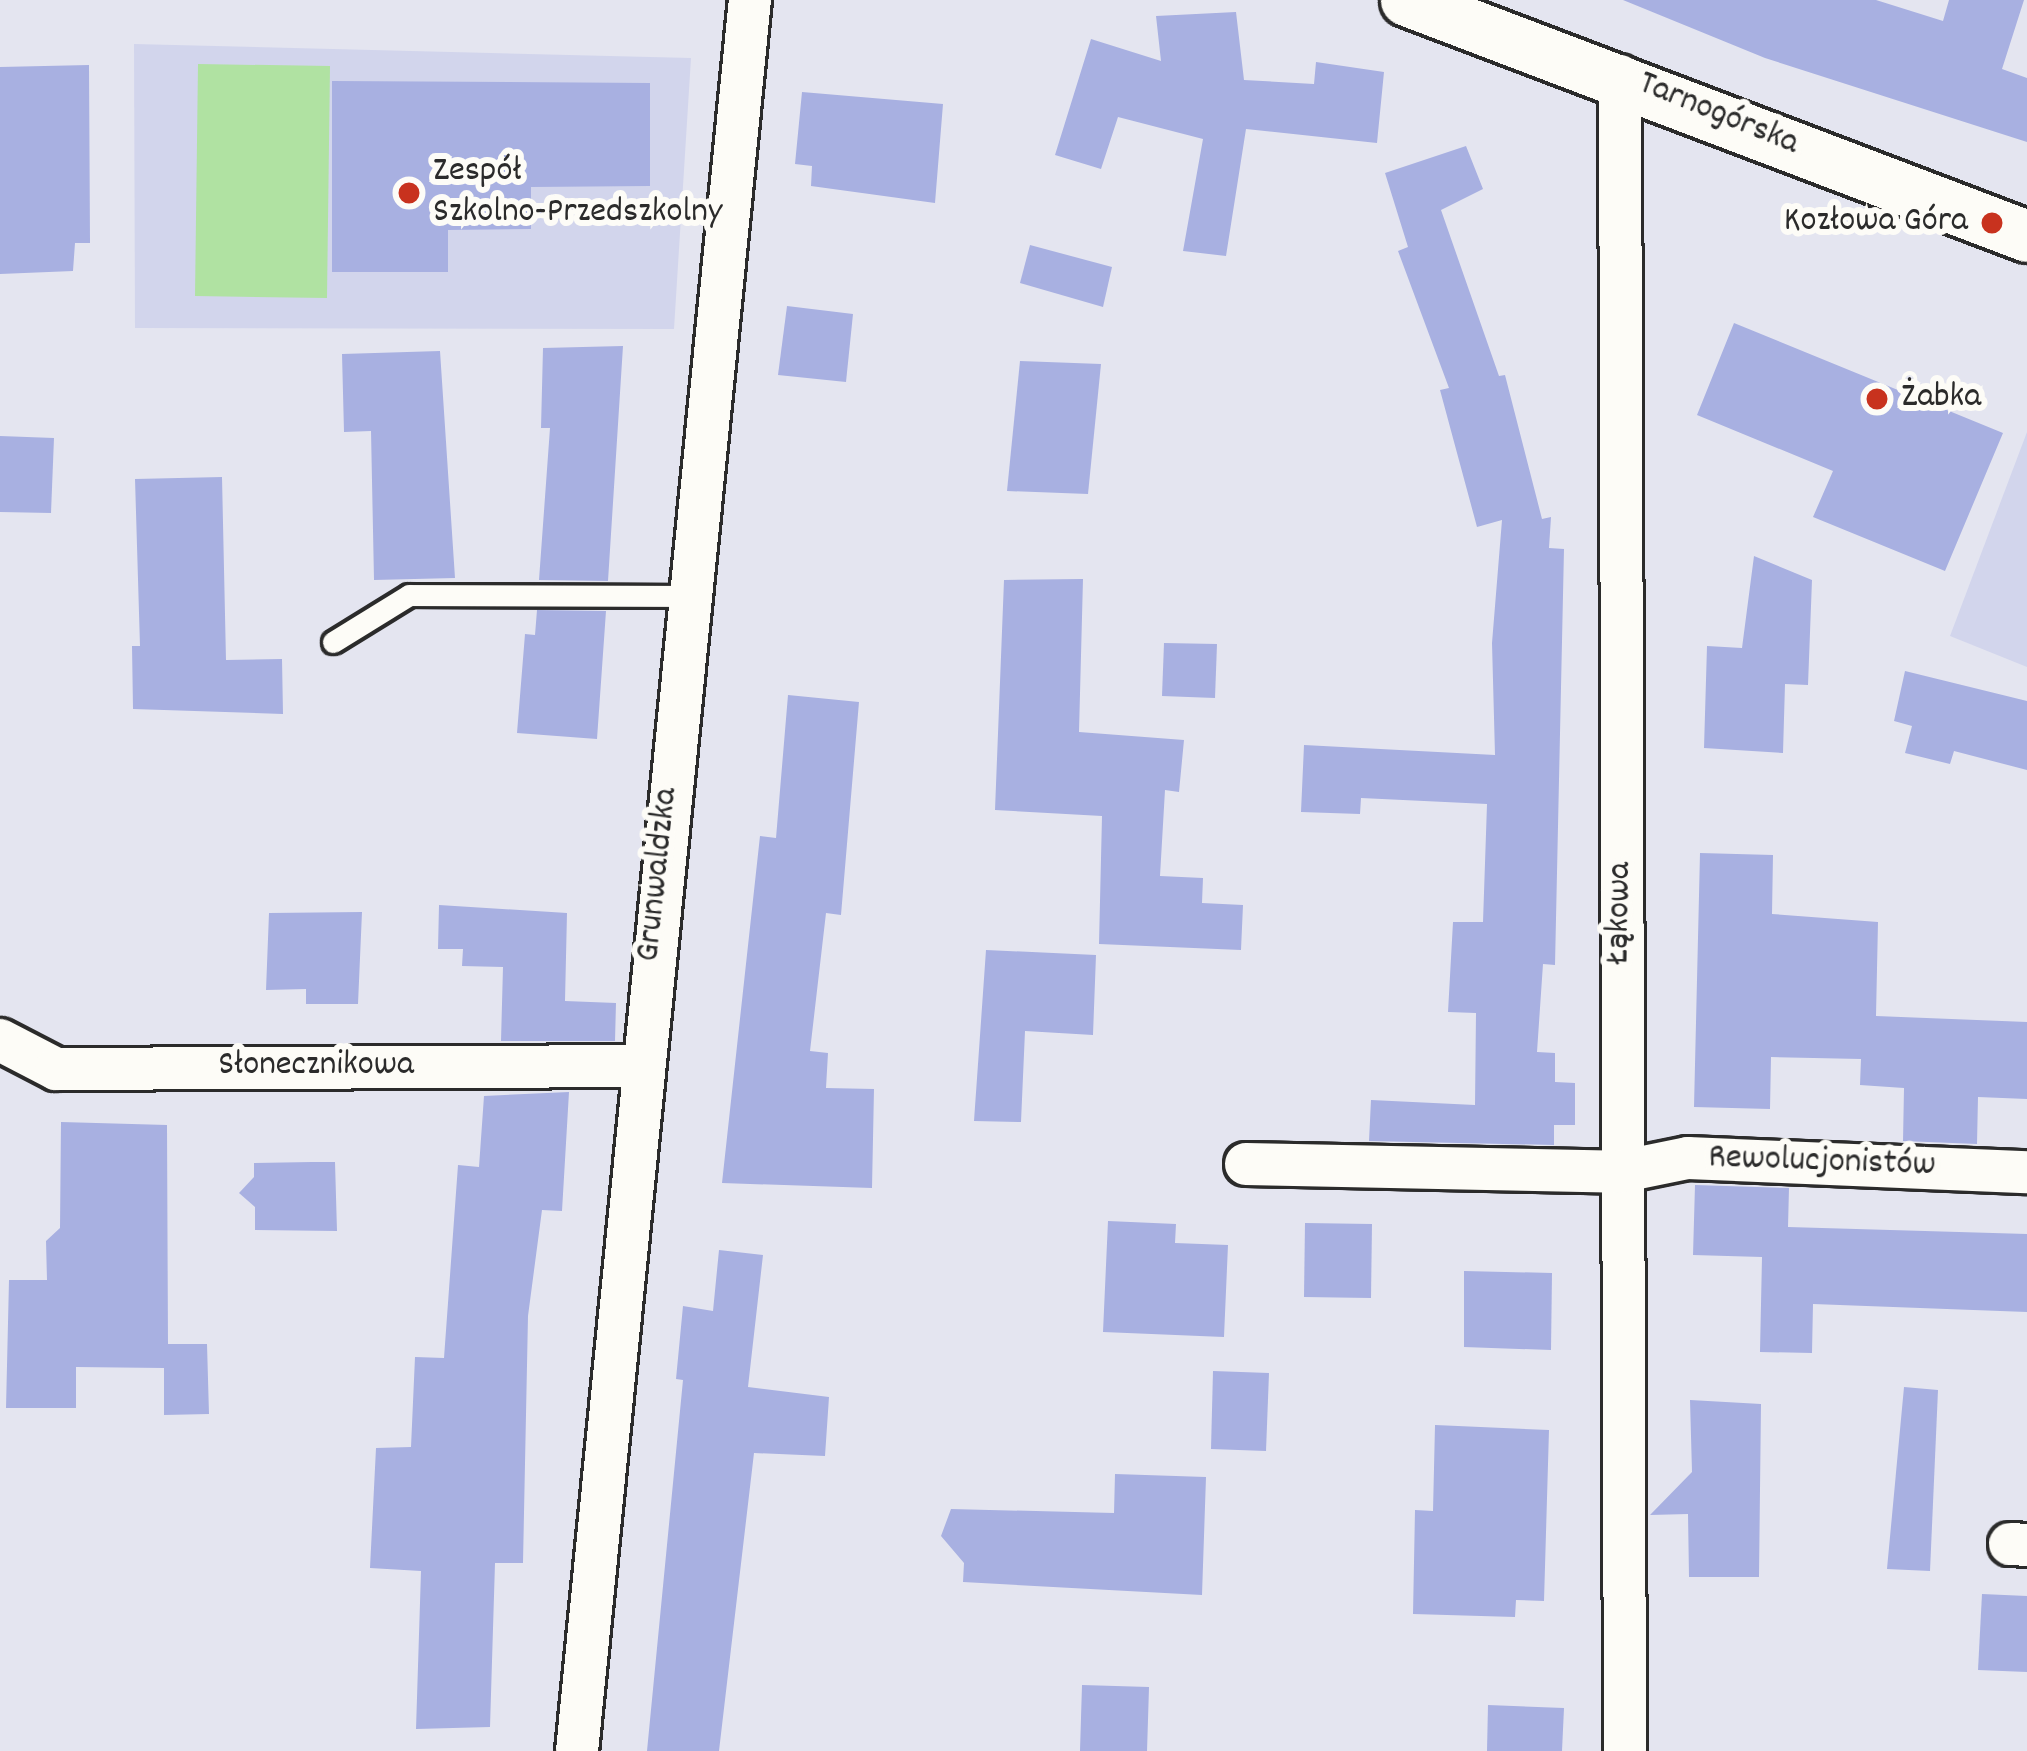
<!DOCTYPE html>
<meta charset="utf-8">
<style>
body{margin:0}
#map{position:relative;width:2027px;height:1751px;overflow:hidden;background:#e4e5f0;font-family:Dekko,sans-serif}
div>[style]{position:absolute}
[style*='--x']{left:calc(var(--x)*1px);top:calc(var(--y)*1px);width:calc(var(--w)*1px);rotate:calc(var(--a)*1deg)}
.built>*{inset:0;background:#d2d5ec}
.green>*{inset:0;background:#b0e2a2}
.building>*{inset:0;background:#a8b0e1}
.roads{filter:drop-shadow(3px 0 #2b2b2b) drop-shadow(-3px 0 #2b2b2b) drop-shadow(0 3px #2b2b2b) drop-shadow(0 -3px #2b2b2b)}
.service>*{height:21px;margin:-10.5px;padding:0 10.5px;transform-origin:10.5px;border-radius:10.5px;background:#fdfcf7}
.minor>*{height:42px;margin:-21px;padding:0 21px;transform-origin:21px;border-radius:21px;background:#fdfcf7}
.tertiary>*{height:51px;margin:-25.5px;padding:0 25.5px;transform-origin:25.5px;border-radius:25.5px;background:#fdfcf7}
.dots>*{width:33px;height:33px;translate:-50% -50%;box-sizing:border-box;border:6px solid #fdfcf7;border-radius:50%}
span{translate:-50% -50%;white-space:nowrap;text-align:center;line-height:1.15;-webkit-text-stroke:12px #fdfcf7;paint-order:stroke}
.street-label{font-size:36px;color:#2b2b2b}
.poi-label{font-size:36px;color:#2b2b2b}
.left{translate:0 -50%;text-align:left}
.right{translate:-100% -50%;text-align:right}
</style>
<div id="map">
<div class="built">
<div style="clip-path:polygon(134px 44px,691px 58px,674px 329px,135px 328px)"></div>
<div style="clip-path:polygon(2027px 432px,2027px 667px,1950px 636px)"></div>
</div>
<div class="green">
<div style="clip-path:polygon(198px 64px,330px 66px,327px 298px,195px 296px)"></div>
</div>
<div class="building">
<div style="clip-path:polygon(1623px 0,1876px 0,1943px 21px,1949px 0,2024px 0,2002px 69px,2027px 78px,2027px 142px,1765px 58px)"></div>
<div style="clip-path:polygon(1236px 12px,1244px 80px,1314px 84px,1316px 62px,1384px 72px,1377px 143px,1246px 129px,1226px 256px,1183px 251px,1203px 139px,1118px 117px,1101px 169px,1055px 155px,1091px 39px,1161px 61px,1156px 16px)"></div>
<div style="clip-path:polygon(89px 65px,90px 243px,75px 243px,73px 271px,0 274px,0 67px)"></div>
<div style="clip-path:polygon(332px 81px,650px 83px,650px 186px,531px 187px,531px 229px,448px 230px,448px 272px,332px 272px)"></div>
<div style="clip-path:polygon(802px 92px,943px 104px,935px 203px,811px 186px,812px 166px,795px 164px)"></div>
<div style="clip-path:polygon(1466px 146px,1483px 189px,1441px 210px,1499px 376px,1505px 375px,1542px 519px,1551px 517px,1549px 548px,1564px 549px,1555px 965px,1543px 964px,1537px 1052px,1555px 1053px,1555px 1082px,1575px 1083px,1575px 1125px,1554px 1125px,1554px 1145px,1369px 1141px,1371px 1100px,1475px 1105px,1476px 1013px,1448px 1012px,1453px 922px,1483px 922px,1487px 804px,1361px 798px,1360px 814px,1301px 812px,1304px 745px,1495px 755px,1492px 643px,1502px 520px,1477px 527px,1440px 390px,1449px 388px,1398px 251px,1408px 247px,1385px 173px)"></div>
<div style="clip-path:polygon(1030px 245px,1112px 267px,1103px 307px,1020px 283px)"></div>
<div style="clip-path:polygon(787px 306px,853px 314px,846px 382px,778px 375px)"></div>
<div style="clip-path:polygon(1734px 323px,2003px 433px,1945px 571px,1813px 517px,1833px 471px,1697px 415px)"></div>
<div style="clip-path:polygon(623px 346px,608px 581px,539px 580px,550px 428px,541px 428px,543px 348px)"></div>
<div style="clip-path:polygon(440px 351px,455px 578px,374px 580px,371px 431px,344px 432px,342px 354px)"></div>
<div style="clip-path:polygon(1020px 361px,1101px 364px,1088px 494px,1007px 491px)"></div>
<div style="clip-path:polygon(0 436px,54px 438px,51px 513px,0 512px)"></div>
<div style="clip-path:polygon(222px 477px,226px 660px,282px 659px,283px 714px,133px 709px,132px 646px,140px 646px,135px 479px)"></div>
<div style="clip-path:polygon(1754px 556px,1812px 580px,1808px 685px,1785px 684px,1783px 753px,1704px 748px,1707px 646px,1742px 648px)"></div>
<div style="clip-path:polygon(1083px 579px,1079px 732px,1184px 740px,1179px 792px,1165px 790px,1160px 876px,1203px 878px,1202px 903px,1243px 905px,1241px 950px,1099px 944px,1102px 816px,995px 810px,1004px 580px)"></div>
<div style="clip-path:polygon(537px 610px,606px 611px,597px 739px,517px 733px,525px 634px,535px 635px)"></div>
<div style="clip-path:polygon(1164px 643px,1217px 644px,1215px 698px,1162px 696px)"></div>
<div style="clip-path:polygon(1905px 671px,2027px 701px,2027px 770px,1954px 751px,1950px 764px,1905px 753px,1912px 726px,1894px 721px)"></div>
<div style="clip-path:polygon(788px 695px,859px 702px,841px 915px,826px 913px,810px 1051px,828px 1053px,826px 1088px,874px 1089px,872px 1188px,722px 1183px,760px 836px,776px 838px)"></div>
<div style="clip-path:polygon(1700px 853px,1773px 855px,1772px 914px,1878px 922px,1876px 1016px,2027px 1022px,2027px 1099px,1978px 1097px,1977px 1144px,1903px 1141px,1904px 1088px,1860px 1085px,1861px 1059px,1771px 1057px,1770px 1109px,1694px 1107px)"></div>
<div style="clip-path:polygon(439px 905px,567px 913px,565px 1001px,616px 1003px,615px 1041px,501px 1041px,503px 967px,462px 966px,463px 949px,438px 949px)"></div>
<div style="clip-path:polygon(362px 912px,358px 1004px,306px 1004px,306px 989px,266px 990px,269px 913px)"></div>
<div style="clip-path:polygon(986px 950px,1096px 955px,1093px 1035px,1025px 1031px,1021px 1122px,974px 1121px)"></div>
<div style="clip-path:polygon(569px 1092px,562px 1211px,542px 1210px,528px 1316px,523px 1563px,495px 1563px,490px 1727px,416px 1729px,421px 1571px,370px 1568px,376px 1448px,411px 1447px,415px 1357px,444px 1358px,458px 1165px,479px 1167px,484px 1096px)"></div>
<div style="clip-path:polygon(61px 1122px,167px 1125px,168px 1344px,207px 1344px,209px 1414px,164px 1415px,164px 1368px,76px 1367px,76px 1408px,6px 1408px,9px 1280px,47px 1280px,46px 1241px,60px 1228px)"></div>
<div style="clip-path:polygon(312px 1162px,335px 1162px,337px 1231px,255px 1230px,255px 1207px,239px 1193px,254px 1177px,254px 1163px)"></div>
<div style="clip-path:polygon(1695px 1185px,1789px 1188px,1788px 1227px,2027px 1234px,2027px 1312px,1813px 1304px,1812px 1353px,1760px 1352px,1762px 1257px,1693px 1255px)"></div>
<div style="clip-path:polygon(1108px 1221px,1176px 1224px,1175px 1243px,1228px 1245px,1224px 1337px,1103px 1332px)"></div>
<div style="clip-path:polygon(1305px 1223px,1372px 1224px,1371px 1298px,1304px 1297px)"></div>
<div style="clip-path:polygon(719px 1250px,763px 1255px,748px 1387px,829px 1397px,825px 1456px,754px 1453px,719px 1751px,647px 1751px,683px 1380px,676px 1379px,683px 1306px,713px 1311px)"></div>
<div style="clip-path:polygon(1464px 1271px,1552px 1273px,1551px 1350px,1464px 1347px)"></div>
<div style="clip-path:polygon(1213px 1371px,1269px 1373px,1266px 1451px,1211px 1449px)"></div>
<div style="clip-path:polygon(1904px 1387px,1938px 1390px,1930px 1571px,1887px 1569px)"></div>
<div style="clip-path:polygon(1690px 1400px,1761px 1404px,1759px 1577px,1689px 1577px,1688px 1514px,1650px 1515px,1692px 1472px)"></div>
<div style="clip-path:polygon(1435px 1425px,1549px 1430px,1544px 1601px,1516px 1600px,1515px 1617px,1413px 1614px,1415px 1510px,1433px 1511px)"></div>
<div style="clip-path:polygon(1115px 1474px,1206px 1477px,1202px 1595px,963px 1582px,964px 1563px,941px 1536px,951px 1509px,1114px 1513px)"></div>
<div style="clip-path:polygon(1982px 1594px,2027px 1596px,2027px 1672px,1978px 1670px)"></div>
<div style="clip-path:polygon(1082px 1685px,1149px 1687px,1147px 1751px,1080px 1751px)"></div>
<div style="clip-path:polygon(1488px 1705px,1564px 1708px,1562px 1751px,1487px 1751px)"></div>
</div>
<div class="roads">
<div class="service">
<div style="--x:333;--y:642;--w:89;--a:-31.7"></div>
<div style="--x:409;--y:595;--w:279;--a:0.2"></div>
</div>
<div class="minor">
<div style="--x:1620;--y:76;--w:1675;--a:89.83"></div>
<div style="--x:0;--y:1040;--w:63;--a:27.4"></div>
<div style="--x:56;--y:1069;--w:583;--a:-0.29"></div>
<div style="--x:1246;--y:1164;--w:373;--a:1.2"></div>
<div style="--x:1619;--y:1172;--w:70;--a:-11.5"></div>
<div style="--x:1688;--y:1158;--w:339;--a:2.4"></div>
<div style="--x:2010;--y:1544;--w:17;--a:3"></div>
<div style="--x:577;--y:1751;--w:1760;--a:-84.36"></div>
</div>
<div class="tertiary">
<div style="--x:1406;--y:0;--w:664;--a:20.81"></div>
</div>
</div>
<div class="dots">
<div style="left:409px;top:193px;background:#c8321e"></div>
<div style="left:1992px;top:223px;background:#c8321e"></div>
<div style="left:1877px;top:399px;background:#c8321e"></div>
</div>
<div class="street-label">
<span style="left:1718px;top:115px;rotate:22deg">Tarnogórska</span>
<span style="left:659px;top:875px;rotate:-84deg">Grunwaldzka</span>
<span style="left:1621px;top:913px;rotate:-89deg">Łąkowa</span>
<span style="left:316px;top:1067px">Słonecznikowa</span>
<span style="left:1822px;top:1163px;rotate:2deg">Rewolucjonistów</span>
</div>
<div class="poi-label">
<span class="left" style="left:433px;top:193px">Zespół<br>Szkolno-Przedszkolny</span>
<span class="right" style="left:1968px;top:223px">Kozłowa Góra</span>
<span class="left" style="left:1901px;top:399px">Żabka</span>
</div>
</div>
